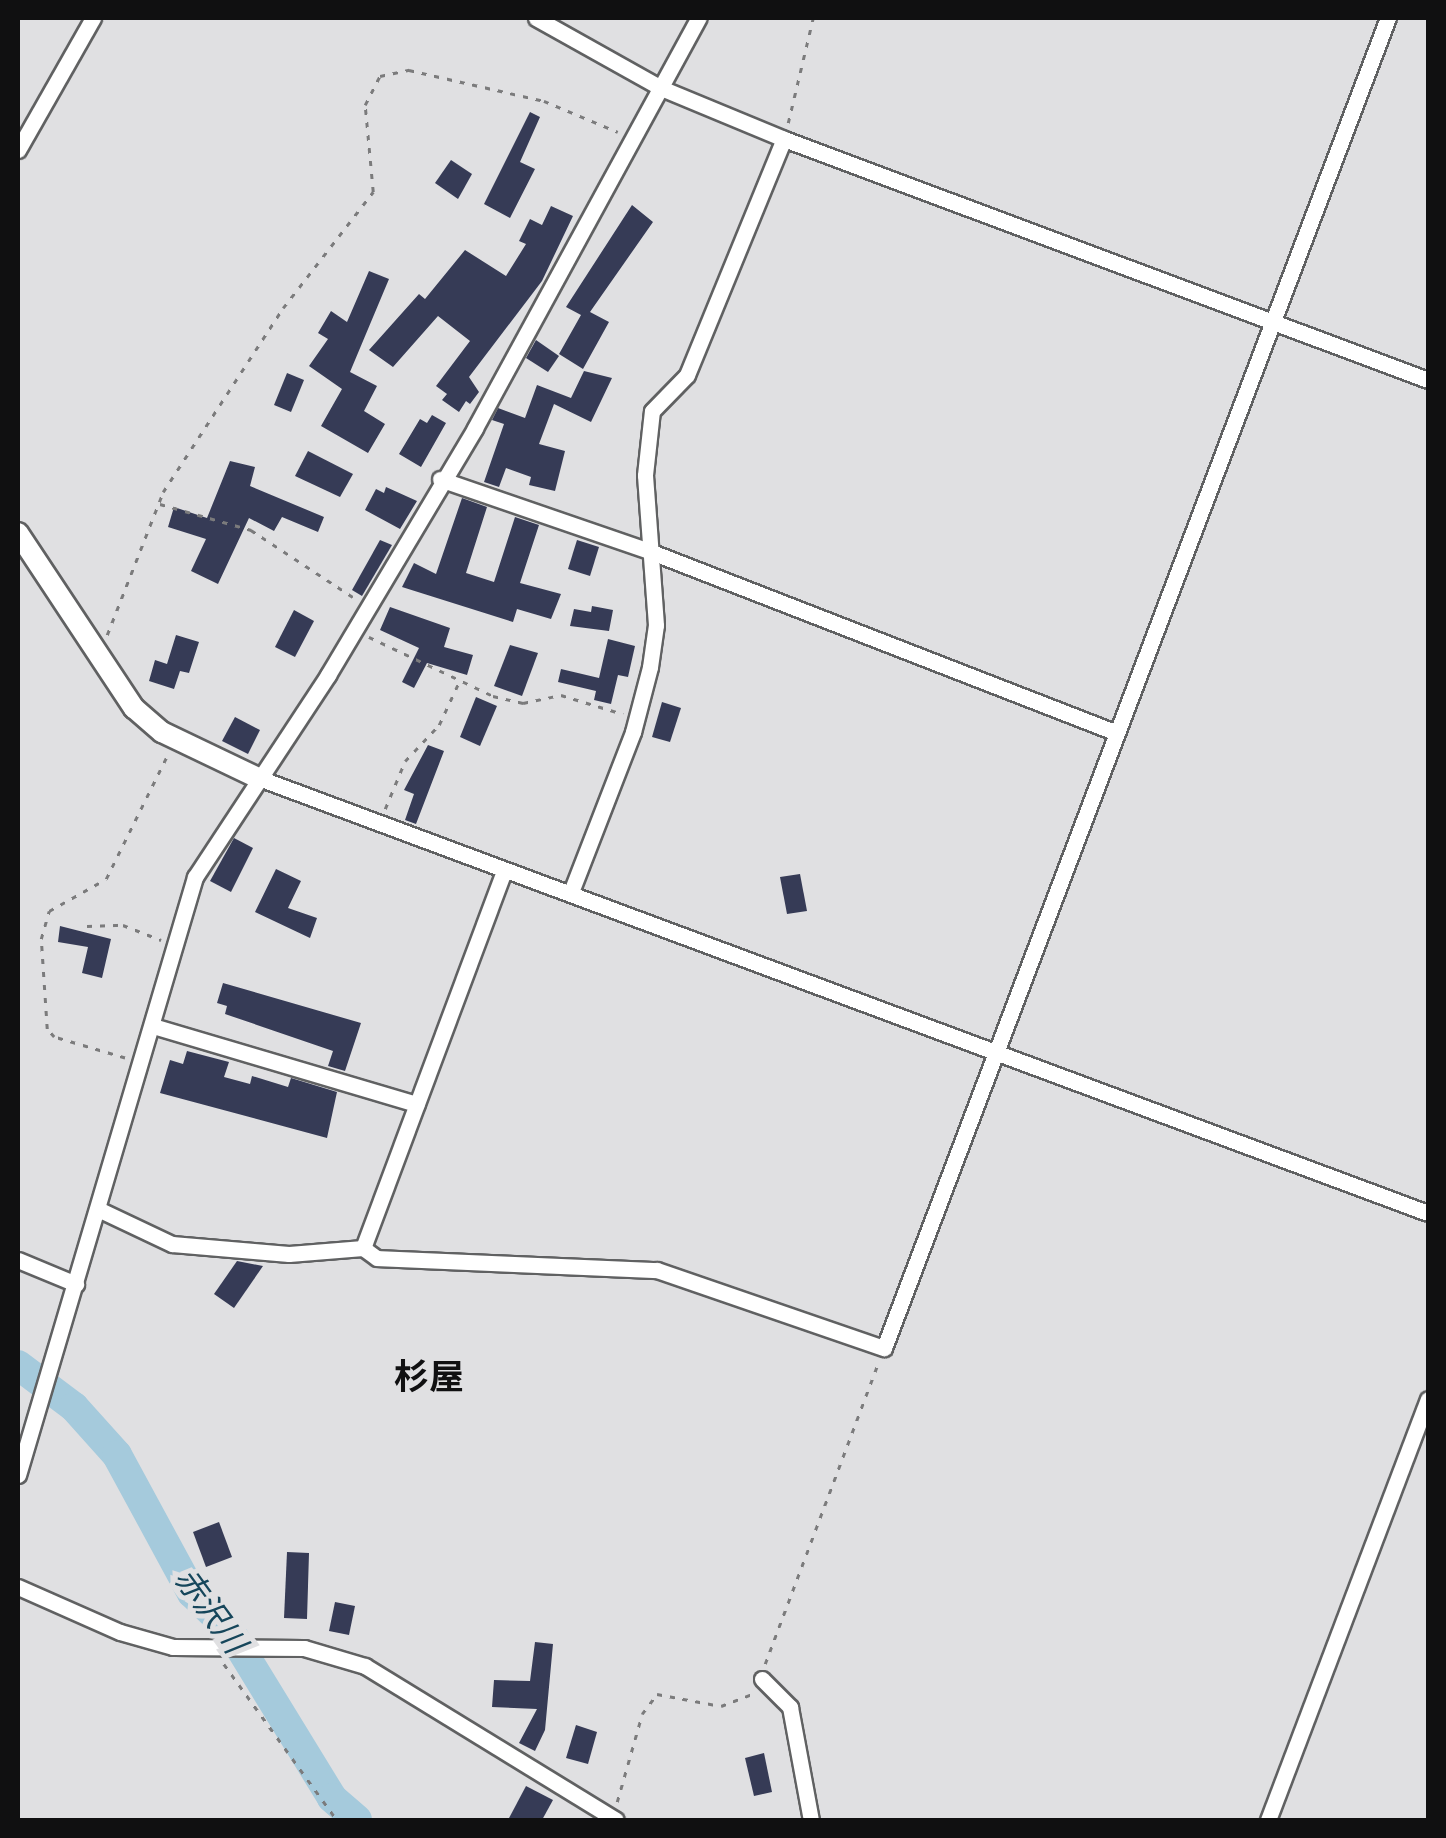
<!DOCTYPE html>
<meta charset="utf-8">
<style>
body{margin:0}
#map{position:relative;width:1446px;height:1838px;overflow:hidden;background:#e0e0e2;font-family:Quicksand,"Noto Sans JP",sans-serif}
div>[style]{position:absolute}
[style*='--x']{left:calc(var(--x)*1px);top:calc(var(--y)*1px);width:calc(var(--w)*1px);rotate:calc(var(--a)*1deg)}
.river>*{height:30px;margin:-15px;padding:0 15px;transform-origin:15px;border-radius:15px;background:#a5cadc}
.building>*{inset:0;background:#363b56}
.path>*{height:2.5px;margin-top:-1.25px;transform-origin:0;background:repeating-linear-gradient(90deg,#7b7b7c 0 5px,transparent 0 13px)}
.roads{filter:drop-shadow(2px 0 #606162) drop-shadow(-2px 0 #606162) drop-shadow(0 2px #606162) drop-shadow(0 -2px #606162)}
.street>*{height:15px;margin:-7.5px;padding:0 7.5px;transform-origin:7.5px;border-radius:7.5px;background:#fff}
.secondary>*{height:20px;margin:-10px;padding:0 10px;transform-origin:10px;border-radius:10px;background:#fff}
span{translate:-50% -50%;white-space:nowrap;text-align:center;line-height:1.15;-webkit-text-stroke:10px #e0e0e2;paint-order:stroke}
.water-label{font-size:32px;color:#16465b;font-style:italic}
.quarter-label{font-size:35px;color:#101011;font-weight:700}
.frame{position:absolute;inset:0;border:20px solid #101011;pointer-events:none}
</style>
<div id="map">
<div class="river">
<div style="--x:18;--y:1365;--w:70;--a:36.9"></div>
<div style="--x:74;--y:1407;--w:64;--a:48.1"></div>
<div style="--x:117;--y:1455;--w:157;--a:61.5"></div>
<div style="--x:192;--y:1593;--w:50;--a:44.2"></div>
<div style="--x:228;--y:1628;--w:199;--a:58.5"></div>
<div style="--x:332;--y:1798;--w:33;--a:41"></div>
</div>
<div class="building">
<div style="clip-path:polygon(530px 112px,540px 117px,520px 162px,535px 169px,510px 218px,484px 204px)"></div>
<div style="clip-path:polygon(451px 160px,472px 174px,458px 199px,435px 183px)"></div>
<div style="clip-path:polygon(632px 205px,653px 222px,590px 312px,609px 322px,583px 369px,559px 354px,581px 315px,566px 307px)"></div>
<div style="clip-path:polygon(551px 206px,573px 216px,542px 281px,469px 377px,479px 392px,470px 404px,466px 401px,459px 412px,442px 400px,447px 394px,436px 386px,470px 341px,438px 316px,393px 367px,369px 350px,419px 294px,425px 299px,465px 250px,506px 276px,526px 244px,519px 241px,530px 219px,542px 225px)"></div>
<div style="clip-path:polygon(369px 271px,389px 279px,350px 372px,377px 386px,364px 411px,385px 424px,368px 453px,321px 426px,342px 389px,309px 366px,328px 339px,318px 333px,331px 311px,347px 322px)"></div>
<div style="clip-path:polygon(536px 340px,559px 356px,548px 372px,526px 358px)"></div>
<div style="clip-path:polygon(584px 371px,612px 378px,591px 422px,554px 404px,539px 444px,565px 451px,555px 491px,529px 485px,531px 477px,506px 468px,499px 487px,484px 482px,504px 424px,492px 420px,498px 408px,525px 418px,537px 385px,571px 398px)"></div>
<div style="clip-path:polygon(287px 373px,304px 380px,291px 412px,274px 405px)"></div>
<div style="clip-path:polygon(432px 415px,446px 423px,421px 467px,399px 454px,420px 419px,427px 423px)"></div>
<div style="clip-path:polygon(308px 451px,353px 474px,340px 497px,295px 476px)"></div>
<div style="clip-path:polygon(230px 461px,255px 467px,250px 486px,324px 517px,318px 532px,282px 517px,274px 531px,249px 518px,218px 584px,191px 571px,206px 539px,168px 527px,174px 507px,207px 518px)"></div>
<div style="clip-path:polygon(386px 487px,417px 501px,400px 529px,365px 510px,376px 489px,384px 493px)"></div>
<div style="clip-path:polygon(462px 498px,487px 507px,466px 573px,494px 582px,515px 517px,539px 525px,520px 583px,561px 594px,551px 619px,517px 609px,513px 622px,402px 587px,414px 563px,436px 574px)"></div>
<div style="clip-path:polygon(380px 540px,392px 545px,362px 596px,352px 590px)"></div>
<div style="clip-path:polygon(577px 540px,599px 547px,590px 576px,568px 569px)"></div>
<div style="clip-path:polygon(592px 606px,613px 610px,609px 631px,570px 626px,574px 609px,591px 612px)"></div>
<div style="clip-path:polygon(390px 607px,450px 628px,444px 647px,473px 655px,467px 675px,427px 663px,414px 688px,402px 682px,419px 648px,380px 630px)"></div>
<div style="clip-path:polygon(294px 610px,314px 621px,295px 657px,275px 647px)"></div>
<div style="clip-path:polygon(176px 635px,199px 642px,189px 673px,180px 671px,174px 689px,149px 681px,155px 660px,167px 664px)"></div>
<div style="clip-path:polygon(608px 639px,635px 646px,628px 677px,618px 675px,611px 704px,594px 700px,596px 691px,558px 682px,561px 669px,599px 678px)"></div>
<div style="clip-path:polygon(510px 645px,538px 653px,522px 696px,494px 686px)"></div>
<div style="clip-path:polygon(476px 697px,497px 706px,480px 746px,460px 737px)"></div>
<div style="clip-path:polygon(662px 702px,681px 708px,670px 742px,652px 737px)"></div>
<div style="clip-path:polygon(235px 717px,260px 730px,248px 754px,222px 741px)"></div>
<div style="clip-path:polygon(428px 745px,444px 751px,416px 824px,405px 820px,414px 794px,404px 790px)"></div>
<div style="clip-path:polygon(234px 838px,253px 848px,231px 892px,210px 881px)"></div>
<div style="clip-path:polygon(276px 869px,301px 881px,288px 908px,317px 918px,310px 938px,255px 912px)"></div>
<div style="clip-path:polygon(800px 874px,807px 911px,787px 914px,780px 877px)"></div>
<div style="clip-path:polygon(60px 926px,111px 939px,102px 978px,82px 973px,88px 947px,58px 942px)"></div>
<div style="clip-path:polygon(223px 983px,361px 1023px,345px 1071px,328px 1066px,333px 1051px,225px 1014px,227px 1006px,217px 1003px)"></div>
<div style="clip-path:polygon(187px 1051px,229px 1062px,224px 1077px,250px 1084px,252px 1076px,288px 1087px,291px 1078px,337px 1092px,327px 1138px,160px 1093px,170px 1060px,183px 1064px)"></div>
<div style="clip-path:polygon(237px 1261px,263px 1266px,234px 1308px,214px 1294px)"></div>
<div style="clip-path:polygon(219px 1522px,232px 1557px,206px 1567px,193px 1532px)"></div>
<div style="clip-path:polygon(287px 1552px,309px 1553px,307px 1619px,284px 1618px)"></div>
<div style="clip-path:polygon(335px 1602px,355px 1606px,349px 1635px,329px 1631px)"></div>
<div style="clip-path:polygon(535px 1642px,553px 1644px,545px 1730px,535px 1751px,519px 1743px,537px 1709px,492px 1707px,494px 1680px,530px 1681px)"></div>
<div style="clip-path:polygon(576px 1725px,597px 1732px,588px 1764px,566px 1758px)"></div>
<div style="clip-path:polygon(764px 1753px,772px 1792px,754px 1796px,745px 1758px)"></div>
<div style="clip-path:polygon(526px 1786px,553px 1800px,542px 1820px,508px 1820px)"></div>
</div>
<div class="path">
<div style="--x:788;--y:123;--w:108;--a:-76.6"></div>
<div style="--x:160;--y:504;--w:95;--a:15.9"></div>
<div style="--x:251;--y:530;--w:122;--a:33.3"></div>
<div style="--x:107;--y:635;--w:154;--a:-68.6"></div>
<div style="--x:163;--y:492;--w:220;--a:-56.9"></div>
<div style="--x:283;--y:308;--w:147;--a:-52.2"></div>
<div style="--x:373;--y:192;--w:87;--a:-95.3"></div>
<div style="--x:365;--y:105;--w:33;--a:-63"></div>
<div style="--x:380;--y:76;--w:30;--a:-12"></div>
<div style="--x:409;--y:70;--w:139;--a:12.9"></div>
<div style="--x:544;--y:101;--w:80;--a:22.7"></div>
<div style="--x:369;--y:637;--w:137;--a:25.4"></div>
<div style="--x:493;--y:696;--w:31;--a:13"></div>
<div style="--x:523;--y:703;--w:39;--a:-12"></div>
<div style="--x:561;--y:695;--w:65;--a:17"></div>
<div style="--x:385;--y:809;--w:52;--a:-67.4"></div>
<div style="--x:405;--y:761;--w:50;--a:-46.6"></div>
<div style="--x:439;--y:725;--w:45;--a:-65.1"></div>
<div style="--x:87;--y:926;--w:36;--a:-2"></div>
<div style="--x:123;--y:925;--w:41;--a:21.5"></div>
<div style="--x:125;--y:1058;--w:74;--a:-163.5"></div>
<div style="--x:54;--y:1037;--w:11;--a:-131"></div>
<div style="--x:47;--y:1029;--w:90;--a:-93.8"></div>
<div style="--x:41;--y:939;--w:29;--a:-74"></div>
<div style="--x:49;--y:911;--w:65;--a:-29.3"></div>
<div style="--x:106;--y:879;--w:135;--a:-63.6"></div>
<div style="--x:224;--y:1664;--w:193;--a:54.1"></div>
<div style="--x:765;--y:1664;--w:322;--a:-69.4"></div>
<div style="--x:617;--y:1802;--w:91;--a:-74.1"></div>
<div style="--x:642;--y:1714;--w:25;--a:-53"></div>
<div style="--x:657;--y:1694;--w:65;--a:10.6"></div>
<div style="--x:721;--y:1706;--w:33;--a:-21"></div>
</div>
<div class="roads">
<div class="street">
<div style="--x:536;--y:18;--w:143;--a:29.2"></div>
<div style="--x:661;--y:88;--w:133;--a:22.5"></div>
<div style="--x:784;--y:139;--w:688;--a:20.52"></div>
<div style="--x:18;--y:150;--w:152;--a:-60.4"></div>
<div style="--x:440;--y:479;--w:221;--a:19"></div>
<div style="--x:649;--y:551;--w:502;--a:21.25"></div>
<div style="--x:256;--y:777;--w:1250;--a:20.41"></div>
<div style="--x:571;--y:892;--w:172;--a:-68.8"></div>
<div style="--x:633;--y:732;--w:67;--a:-75.3"></div>
<div style="--x:650;--y:667;--w:42;--a:-81.9"></div>
<div style="--x:656;--y:625;--w:150;--a:-94.2"></div>
<div style="--x:645;--y:475;--w:64;--a:-83.8"></div>
<div style="--x:652;--y:411;--w:50;--a:-45.8"></div>
<div style="--x:687;--y:375;--w:255;--a:-67.7"></div>
<div style="--x:153;--y:1026;--w:275;--a:16.5"></div>
<div style="--x:100;--y:1210;--w:80;--a:25.3"></div>
<div style="--x:172;--y:1244;--w:117;--a:4.9"></div>
<div style="--x:289;--y:1254;--w:74;--a:-4.6"></div>
<div style="--x:363;--y:1248;--w:17;--a:36"></div>
<div style="--x:377;--y:1258;--w:280;--a:2.5"></div>
<div style="--x:657;--y:1270;--w:240;--a:19"></div>
<div style="--x:884;--y:1348;--w:1422;--a:-69.25"></div>
<div style="--x:363;--y:1248;--w:400;--a:-69.5"></div>
<div style="--x:18;--y:1260;--w:63;--a:22.5"></div>
<div style="--x:18;--y:1475;--w:624;--a:-73.51"></div>
<div style="--x:195;--y:877;--w:242;--a:-56.6"></div>
<div style="--x:328;--y:675;--w:287;--a:-59.2"></div>
<div style="--x:475;--y:428;--w:467;--a:-61.4"></div>
<div style="--x:18;--y:1587;--w:111;--a:23.8"></div>
<div style="--x:120;--y:1632;--w:55;--a:15.8"></div>
<div style="--x:173;--y:1647;--w:131;--a:0.4"></div>
<div style="--x:304;--y:1648;--w:64;--a:16.4"></div>
<div style="--x:365;--y:1666;--w:294;--a:31.5"></div>
<div style="--x:762;--y:1679;--w:40;--a:45"></div>
<div style="--x:790;--y:1707;--w:115;--a:79.5"></div>
<div style="--x:1268;--y:1820;--w:450;--a:-69.2"></div>
</div>
<div class="secondary">
<div style="--x:18;--y:533;--w:210;--a:56.5"></div>
<div style="--x:134;--y:708;--w:37;--a:41"></div>
<div style="--x:162;--y:732;--w:104;--a:25.6"></div>
</div>
</div>
<div class="water-label">
<span style="left:211px;top:1610px;rotate:54deg">赤沢川</span>
</div>
<div class="quarter-label">
<span style="left:429px;top:1376px">杉屋</span>
</div>
<div class="frame"></div>
</div>
